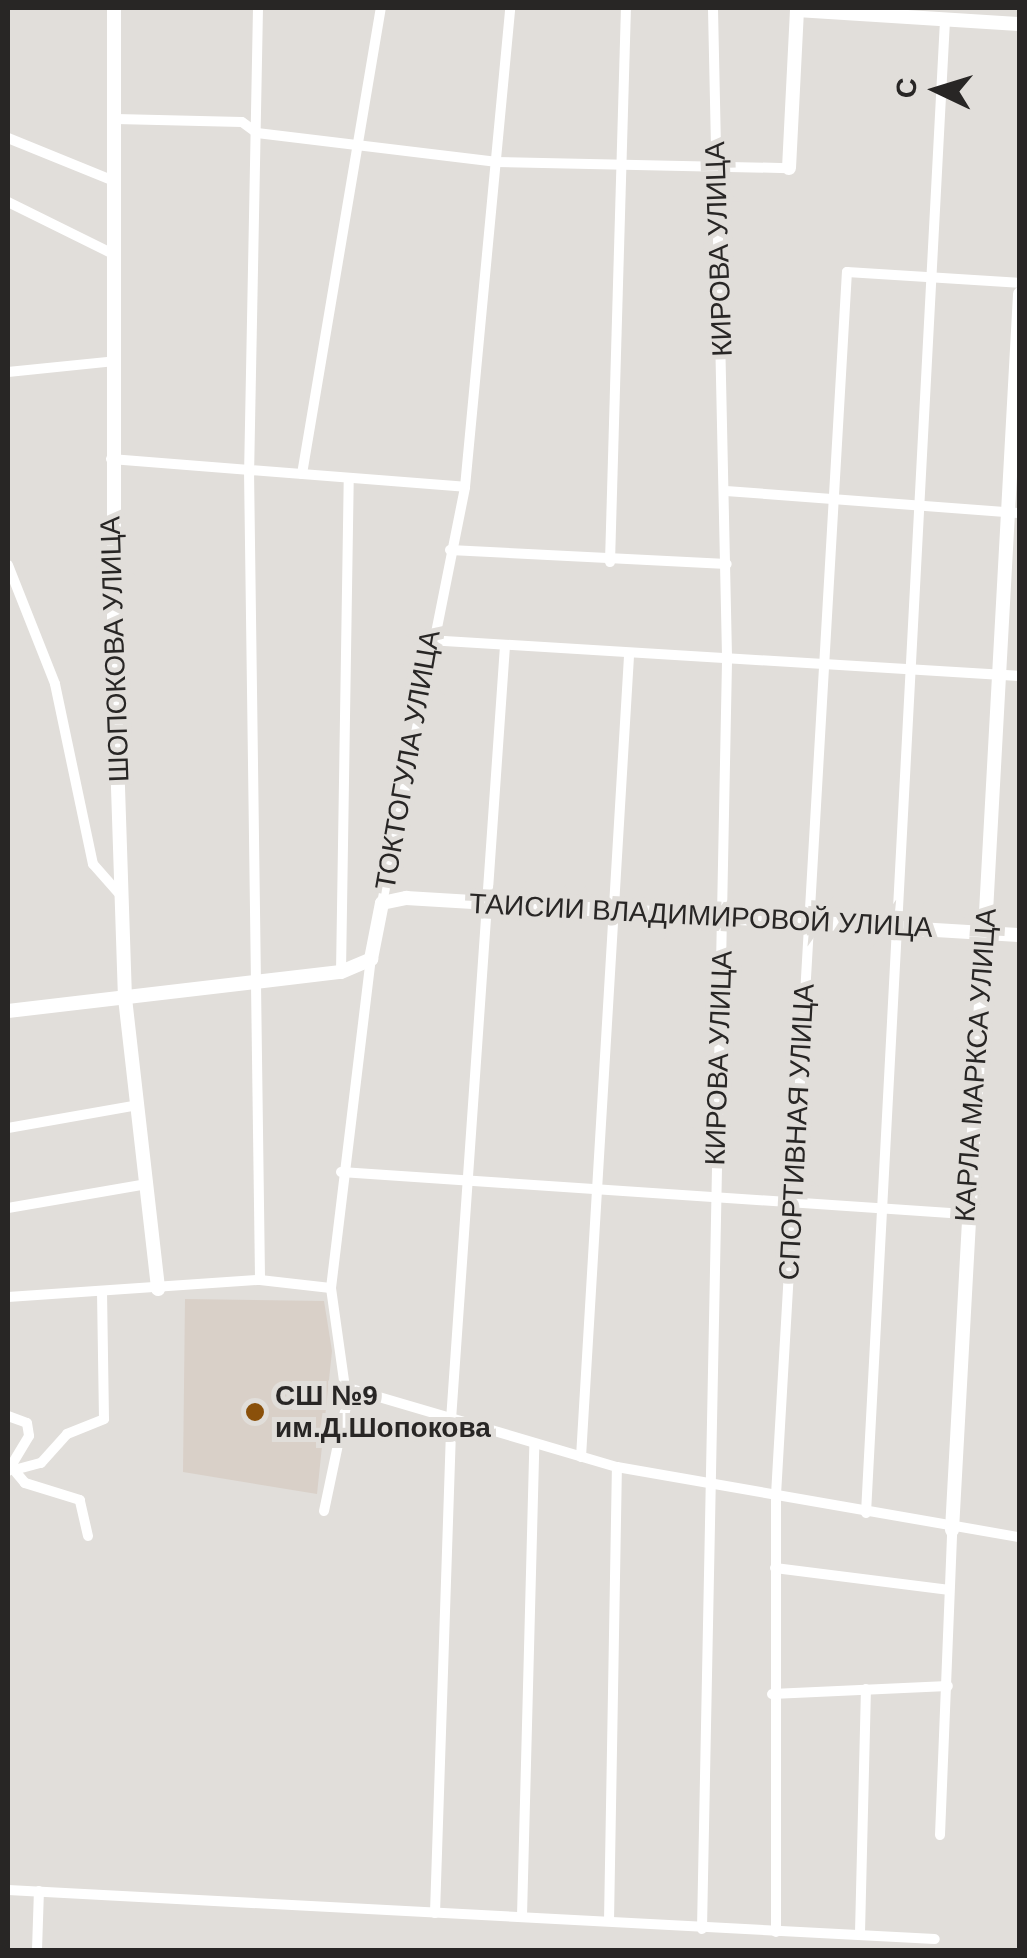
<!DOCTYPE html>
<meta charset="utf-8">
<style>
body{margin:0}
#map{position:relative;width:1027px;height:1958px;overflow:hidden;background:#e1deda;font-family:Helvetica,sans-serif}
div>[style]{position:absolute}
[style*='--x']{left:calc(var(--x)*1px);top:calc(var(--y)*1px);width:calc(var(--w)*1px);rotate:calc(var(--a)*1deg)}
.built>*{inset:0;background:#d9d0c8}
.street>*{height:10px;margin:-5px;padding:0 5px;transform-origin:5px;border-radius:5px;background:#fff}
.secondary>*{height:14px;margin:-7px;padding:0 7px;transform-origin:7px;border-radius:7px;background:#fff}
.dots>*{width:28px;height:28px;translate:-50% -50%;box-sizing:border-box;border:5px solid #e1deda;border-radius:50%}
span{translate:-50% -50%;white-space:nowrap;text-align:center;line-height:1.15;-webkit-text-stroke:10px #e1deda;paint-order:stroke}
.street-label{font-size:28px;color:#282625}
.poi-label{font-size:28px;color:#282625;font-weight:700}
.left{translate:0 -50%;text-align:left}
.frame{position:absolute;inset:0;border:10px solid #282625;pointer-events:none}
.north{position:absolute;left:887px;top:40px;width:100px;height:100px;-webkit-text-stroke:8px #e1deda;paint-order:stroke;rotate:274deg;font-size:28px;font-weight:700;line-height:40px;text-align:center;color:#282625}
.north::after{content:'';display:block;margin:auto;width:35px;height:45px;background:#282625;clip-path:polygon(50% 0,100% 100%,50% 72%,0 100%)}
</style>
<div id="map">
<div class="built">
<div style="clip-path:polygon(185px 1299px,324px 1301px,332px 1351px,317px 1494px,183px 1472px)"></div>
</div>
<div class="street">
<div style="--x:258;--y:8;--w:462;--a:91.1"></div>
<div style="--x:249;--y:470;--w:810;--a:89.22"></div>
<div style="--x:116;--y:119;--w:126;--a:1.4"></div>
<div style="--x:242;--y:122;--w:19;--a:36"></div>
<div style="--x:257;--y:133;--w:240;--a:6.9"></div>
<div style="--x:495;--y:162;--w:294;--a:1.2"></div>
<div style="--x:8;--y:138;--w:114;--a:22.1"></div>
<div style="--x:8;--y:202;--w:115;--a:26.3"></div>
<div style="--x:8;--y:372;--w:100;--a:-5.8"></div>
<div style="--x:111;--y:459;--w:355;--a:4.5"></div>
<div style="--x:302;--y:474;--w:473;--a:-80.4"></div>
<div style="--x:726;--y:491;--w:295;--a:4.3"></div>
<div style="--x:450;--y:550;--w:277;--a:2.9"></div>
<div style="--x:610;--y:562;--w:554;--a:-88.35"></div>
<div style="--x:8;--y:565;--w:128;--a:68.4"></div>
<div style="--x:55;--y:684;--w:184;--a:78.1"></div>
<div style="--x:93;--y:864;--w:45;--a:48.6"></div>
<div style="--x:428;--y:640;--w:593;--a:3.48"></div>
<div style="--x:382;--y:903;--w:424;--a:-78.7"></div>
<div style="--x:465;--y:487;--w:481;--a:-84.6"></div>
<div style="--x:341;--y:972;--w:493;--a:-89.1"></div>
<div style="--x:8;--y:1128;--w:133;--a:-10"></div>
<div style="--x:341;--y:1172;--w:625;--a:3.85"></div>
<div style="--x:8;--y:1208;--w:141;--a:-9.8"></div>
<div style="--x:8;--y:1297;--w:253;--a:-3.9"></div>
<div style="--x:260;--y:1280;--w:71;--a:6.4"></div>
<div style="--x:345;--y:1387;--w:284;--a:16.4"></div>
<div style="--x:617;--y:1467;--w:409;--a:9.9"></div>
<div style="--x:8;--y:1416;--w:20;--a:20"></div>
<div style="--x:27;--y:1423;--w:13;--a:81"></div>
<div style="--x:29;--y:1436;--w:41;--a:121"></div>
<div style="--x:581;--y:1457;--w:803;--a:-86.57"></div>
<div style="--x:324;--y:1511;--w:111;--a:-78.1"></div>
<div style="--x:347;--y:1402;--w:115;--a:-98"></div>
<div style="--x:331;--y:1288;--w:331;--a:-83.1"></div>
<div style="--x:866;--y:1513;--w:1494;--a:-86.97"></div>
<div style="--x:88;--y:1536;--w:37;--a:-103"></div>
<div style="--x:80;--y:1500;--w:58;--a:-162.8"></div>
<div style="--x:25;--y:1483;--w:17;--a:-130"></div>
<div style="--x:14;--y:1470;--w:28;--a:-15"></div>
<div style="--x:41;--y:1463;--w:39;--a:-48"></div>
<div style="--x:67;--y:1434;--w:40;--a:-22"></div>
<div style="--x:104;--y:1419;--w:126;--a:-90.9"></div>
<div style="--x:775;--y:1568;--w:174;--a:7.2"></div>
<div style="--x:772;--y:1694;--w:176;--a:-2.6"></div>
<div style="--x:940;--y:1835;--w:305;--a:-87.7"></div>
<div style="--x:8;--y:1890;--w:928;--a:3.03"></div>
<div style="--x:435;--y:1913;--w:493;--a:-88.1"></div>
<div style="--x:451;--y:1420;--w:776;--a:-86.01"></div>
<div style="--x:522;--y:1916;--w:472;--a:-88.5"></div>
<div style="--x:609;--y:1921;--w:454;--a:-89"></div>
<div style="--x:702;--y:1929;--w:1273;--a:-88.87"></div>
<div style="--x:727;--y:656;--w:648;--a:-91.24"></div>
<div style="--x:776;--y:1932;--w:437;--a:-90"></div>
<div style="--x:776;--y:1495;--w:1225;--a:-86.68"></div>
<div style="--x:847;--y:272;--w:173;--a:3.6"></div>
<div style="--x:860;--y:1933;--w:244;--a:-88.6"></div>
<div style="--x:37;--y:1950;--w:59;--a:-88.1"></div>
</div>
<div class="secondary">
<div style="--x:114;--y:8;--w:659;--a:90"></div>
<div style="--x:114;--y:667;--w:331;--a:88.1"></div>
<div style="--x:125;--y:998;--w:293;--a:83.5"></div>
<div style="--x:797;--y:10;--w:223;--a:3.6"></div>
<div style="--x:789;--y:168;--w:160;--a:-87.1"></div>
<div style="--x:8;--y:1011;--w:335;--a:-6.7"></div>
<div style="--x:341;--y:972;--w:33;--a:-23"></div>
<div style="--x:371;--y:959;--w:57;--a:-78.9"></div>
<div style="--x:382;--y:903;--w:25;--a:-12"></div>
<div style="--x:406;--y:898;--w:615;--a:3.45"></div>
<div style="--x:952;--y:1530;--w:1238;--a:-86.85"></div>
</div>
<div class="dots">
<div style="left:255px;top:1412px;background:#8a500a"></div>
</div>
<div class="street-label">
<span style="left:719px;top:249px;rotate:-92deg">КИРОВА УЛИЦА</span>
<span style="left:115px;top:649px;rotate:-92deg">ШОПОКОВА УЛИЦА</span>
<span style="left:408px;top:760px;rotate:-80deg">ТОКТОГУЛА УЛИЦА</span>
<span style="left:701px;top:916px;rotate:3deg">ТАИСИИ ВЛАДИМИРОВОЙ УЛИЦА</span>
<span style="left:719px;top:1058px;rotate:-88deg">КИРОВА УЛИЦА</span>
<span style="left:976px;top:1065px;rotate:-86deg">КАРЛА МАРКСА УЛИЦА</span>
<span style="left:797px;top:1132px;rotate:-87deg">СПОРТИВНАЯ УЛИЦА</span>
</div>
<div class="poi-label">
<span class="left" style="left:275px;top:1412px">СШ №9<br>им.Д.Шопокова</span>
</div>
<div class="frame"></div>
<div class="north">С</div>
</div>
